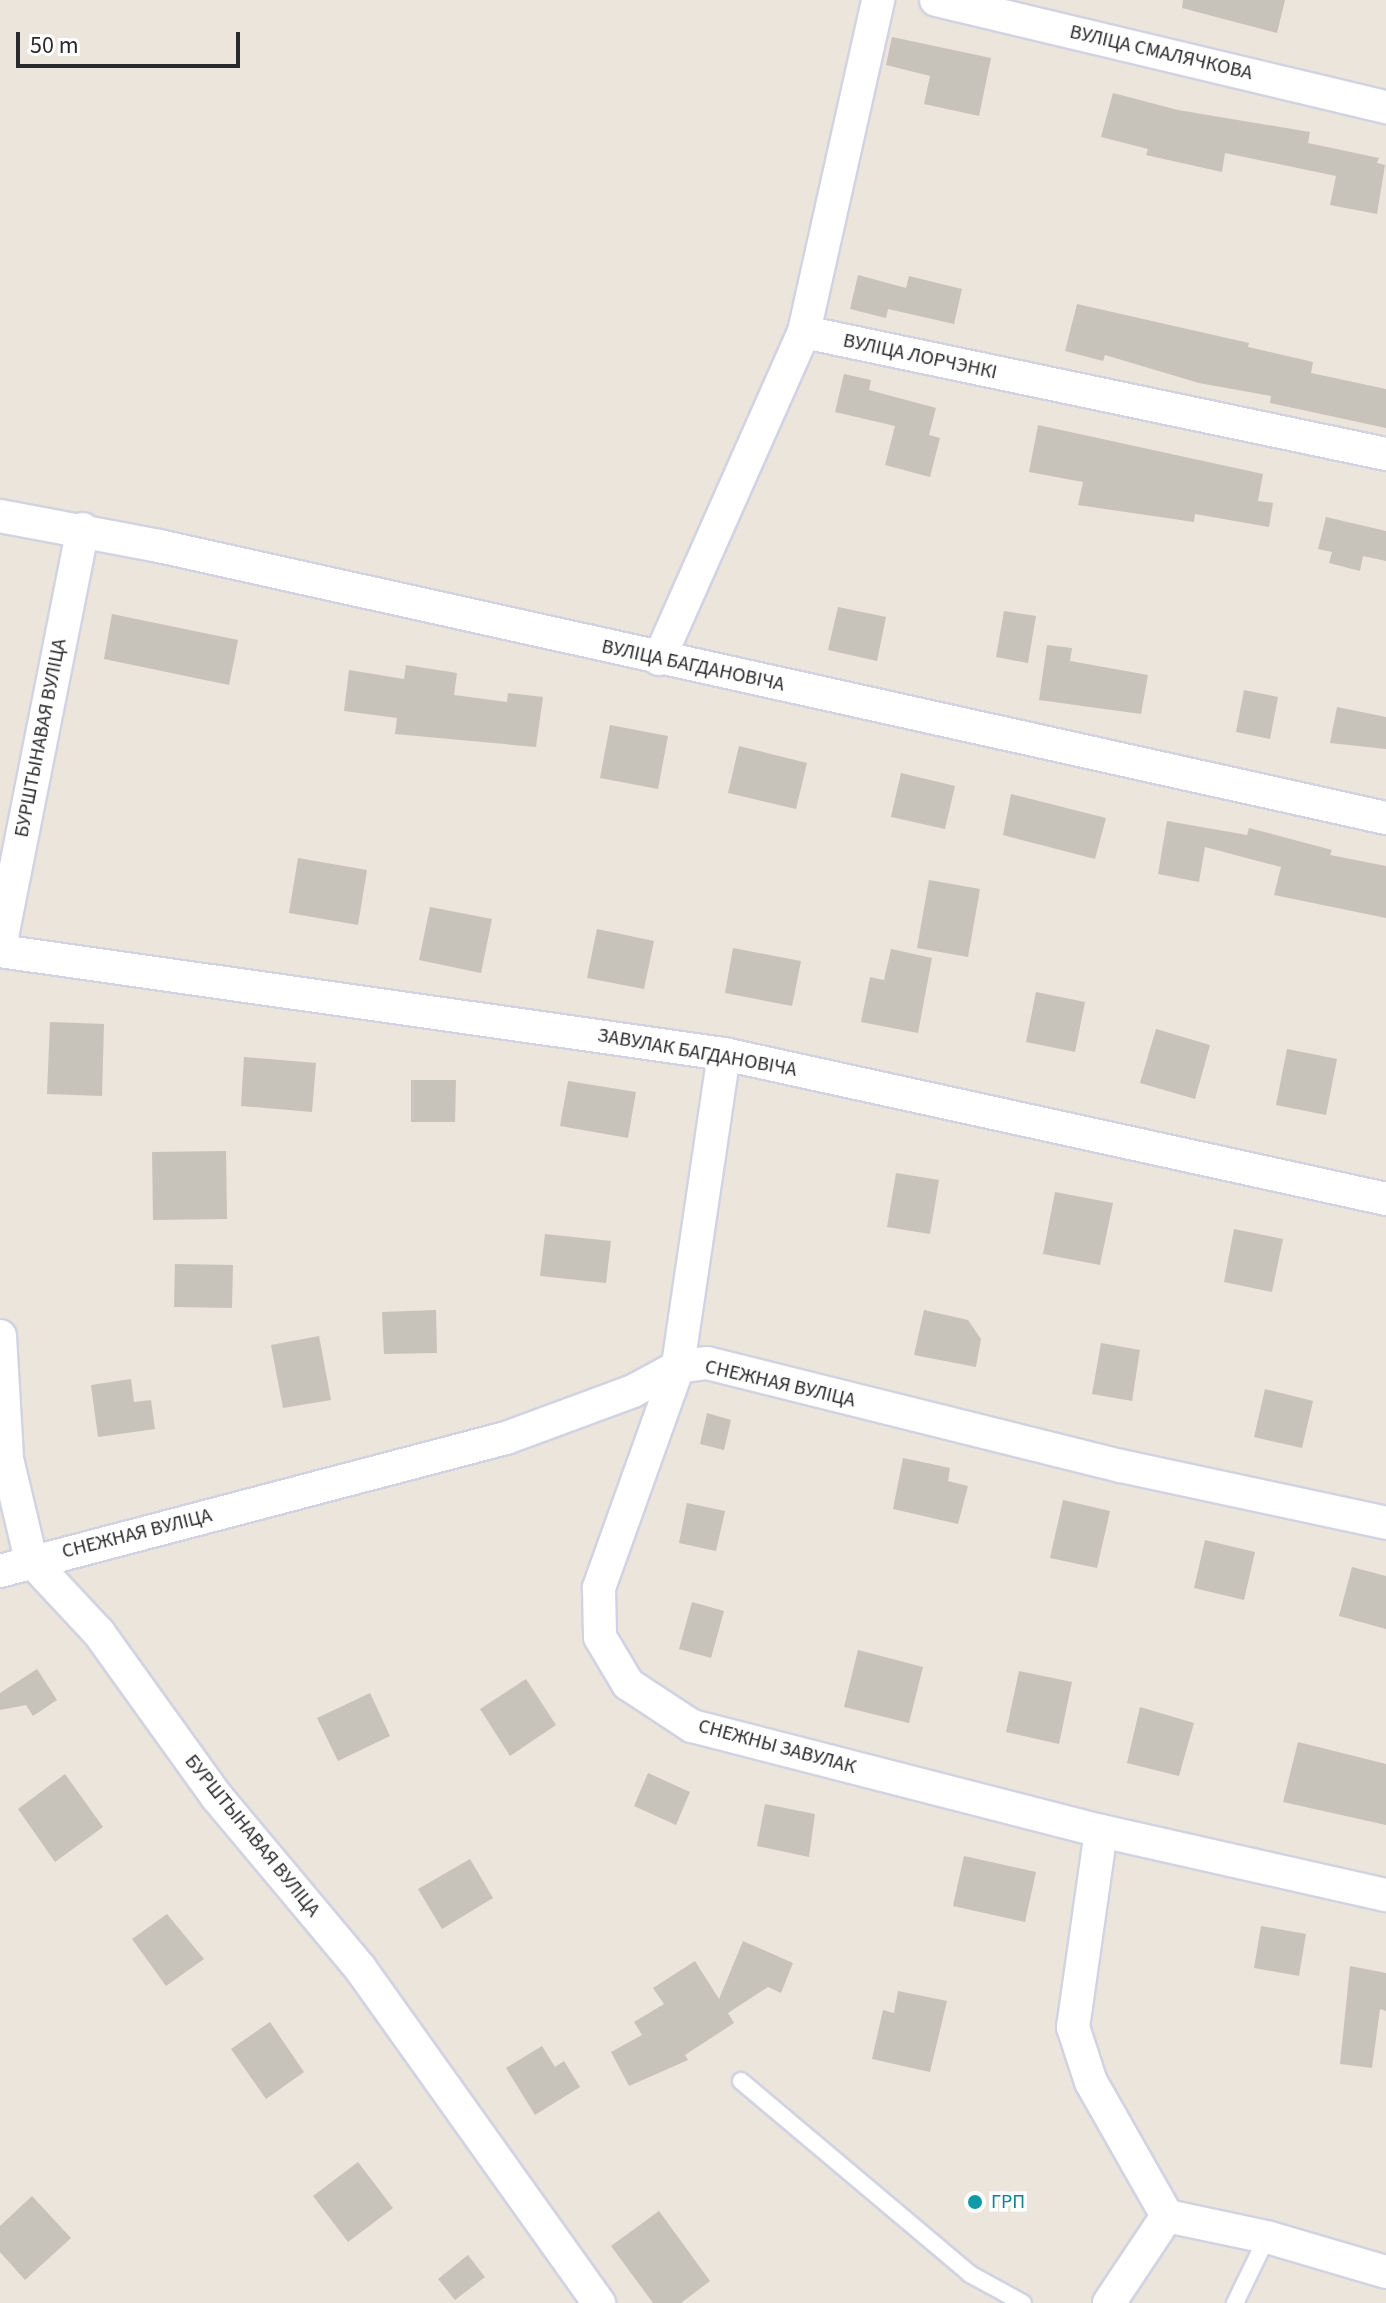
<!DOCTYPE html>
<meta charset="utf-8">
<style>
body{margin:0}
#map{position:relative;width:1386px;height:2303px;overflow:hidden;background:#ebe5db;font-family:"Source Sans 3",sans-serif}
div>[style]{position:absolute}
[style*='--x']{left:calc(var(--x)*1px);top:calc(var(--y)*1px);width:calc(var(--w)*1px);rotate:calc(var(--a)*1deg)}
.building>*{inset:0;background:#c7c3ba}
.roads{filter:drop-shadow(2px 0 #d1d3e2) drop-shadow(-2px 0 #d1d3e2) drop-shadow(0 2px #d1d3e2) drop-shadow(0 -2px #d1d3e2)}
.lane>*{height:16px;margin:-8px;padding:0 8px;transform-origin:8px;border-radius:8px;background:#fff}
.street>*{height:32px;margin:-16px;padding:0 16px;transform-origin:16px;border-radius:16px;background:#fff}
.dots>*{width:22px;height:22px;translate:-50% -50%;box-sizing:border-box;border:4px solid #fff;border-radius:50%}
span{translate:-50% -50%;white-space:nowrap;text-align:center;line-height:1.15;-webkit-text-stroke:7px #fff;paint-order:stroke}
.street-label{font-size:20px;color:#292929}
.culture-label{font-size:20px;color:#0d838f}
.left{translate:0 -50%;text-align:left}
.scale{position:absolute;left:16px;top:32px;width:224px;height:36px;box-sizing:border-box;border:4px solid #292929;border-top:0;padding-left:10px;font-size:24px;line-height:28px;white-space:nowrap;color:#292929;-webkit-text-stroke:6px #fff;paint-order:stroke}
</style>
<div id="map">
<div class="building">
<div style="clip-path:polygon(1183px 0,1285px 0,1277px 33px,1182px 8px)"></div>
<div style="clip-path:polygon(892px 37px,991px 58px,979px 116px,924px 104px,930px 76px,886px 65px)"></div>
<div style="clip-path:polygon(1113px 93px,1178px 110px,1310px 132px,1308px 143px,1379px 158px,1377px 163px,1385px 165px,1377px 214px,1330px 205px,1336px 176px,1225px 153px,1222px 172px,1146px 155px,1148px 149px,1101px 137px)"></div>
<div style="clip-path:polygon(858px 275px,906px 288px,909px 276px,962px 289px,954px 324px,888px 309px,886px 318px,850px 309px)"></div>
<div style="clip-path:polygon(1077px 304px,1249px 343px,1248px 347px,1313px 362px,1311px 373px,1386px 389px,1386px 428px,1270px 403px,1271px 396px,1199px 383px,1105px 355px,1103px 361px,1065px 351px)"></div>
<div style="clip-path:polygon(844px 374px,871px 380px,869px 390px,936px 408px,929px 435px,940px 438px,930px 477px,885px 465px,895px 426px,835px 412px)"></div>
<div style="clip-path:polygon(1038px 425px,1263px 474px,1258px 501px,1273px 503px,1269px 527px,1195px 514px,1194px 522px,1078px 505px,1083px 482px,1029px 472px)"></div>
<div style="clip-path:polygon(1326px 517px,1386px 531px,1386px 561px,1363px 556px,1360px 571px,1329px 563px,1332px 552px,1318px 549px)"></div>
<div style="clip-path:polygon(838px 607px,886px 617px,877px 661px,828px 650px)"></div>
<div style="clip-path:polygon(1004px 611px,1036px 616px,1028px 663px,996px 657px)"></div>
<div style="clip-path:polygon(112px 614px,238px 640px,229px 685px,104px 659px)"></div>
<div style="clip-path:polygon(1047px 645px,1072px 648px,1070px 661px,1148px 675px,1141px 714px,1039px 700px)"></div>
<div style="clip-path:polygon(406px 665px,457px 673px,454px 695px,507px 702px,508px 693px,543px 697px,536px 747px,395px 734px,397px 718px,344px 711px,349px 670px,404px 679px)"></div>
<div style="clip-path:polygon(1244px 690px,1278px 697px,1270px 739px,1236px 732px)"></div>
<div style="clip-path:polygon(1337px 707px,1386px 717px,1386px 749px,1330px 743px)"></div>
<div style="clip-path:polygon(610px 725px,668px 736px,658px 789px,600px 778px)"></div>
<div style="clip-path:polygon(739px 746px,807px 763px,796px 809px,728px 793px)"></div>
<div style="clip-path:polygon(901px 773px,955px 786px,945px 829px,891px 817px)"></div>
<div style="clip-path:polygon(1011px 794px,1106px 818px,1095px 859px,1003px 835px)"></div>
<div style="clip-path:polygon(1167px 821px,1247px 835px,1249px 828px,1332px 850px,1330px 855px,1386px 866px,1386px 918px,1274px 895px,1281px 867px,1205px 847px,1199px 882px,1158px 874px)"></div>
<div style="clip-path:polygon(298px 858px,367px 870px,358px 925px,289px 913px)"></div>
<div style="clip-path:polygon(929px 880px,980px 889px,968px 957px,917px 948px)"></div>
<div style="clip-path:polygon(430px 907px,492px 919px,481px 973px,419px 960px)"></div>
<div style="clip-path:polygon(597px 929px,654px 941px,644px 989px,587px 978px)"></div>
<div style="clip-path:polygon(733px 948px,801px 961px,792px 1006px,725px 993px)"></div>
<div style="clip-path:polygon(891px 949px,932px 958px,918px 1033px,861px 1022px,870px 977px,884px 980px)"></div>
<div style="clip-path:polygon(1036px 992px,1085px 1002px,1075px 1052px,1026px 1042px)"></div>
<div style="clip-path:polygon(50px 1022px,104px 1024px,102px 1096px,47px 1094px)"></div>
<div style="clip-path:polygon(1156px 1029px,1210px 1045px,1195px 1099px,1140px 1083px)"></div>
<div style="clip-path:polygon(1287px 1049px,1337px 1059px,1326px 1115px,1276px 1105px)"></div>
<div style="clip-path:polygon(244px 1057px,316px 1063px,312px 1112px,241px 1106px)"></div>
<div style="clip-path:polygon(411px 1080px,456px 1080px,455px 1122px,411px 1122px)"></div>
<div style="clip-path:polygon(568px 1081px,636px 1092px,628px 1138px,560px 1126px)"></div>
<div style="clip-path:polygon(226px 1151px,227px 1219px,153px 1220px,152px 1152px)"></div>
<div style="clip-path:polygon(896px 1173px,939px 1180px,930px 1234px,887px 1227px)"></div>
<div style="clip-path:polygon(1055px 1192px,1113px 1203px,1100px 1265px,1043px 1254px)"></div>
<div style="clip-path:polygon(1234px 1229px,1283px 1239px,1272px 1292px,1224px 1282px)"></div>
<div style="clip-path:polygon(545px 1234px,611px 1241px,606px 1283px,540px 1276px)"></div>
<div style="clip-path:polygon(175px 1264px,233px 1265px,232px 1308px,174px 1307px)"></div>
<div style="clip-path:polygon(436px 1310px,437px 1353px,384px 1354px,382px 1312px)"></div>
<div style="clip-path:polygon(924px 1310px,968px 1320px,981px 1339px,976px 1367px,914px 1355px)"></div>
<div style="clip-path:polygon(319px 1336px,331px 1400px,283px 1408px,271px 1345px)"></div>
<div style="clip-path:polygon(1101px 1343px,1140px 1350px,1132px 1401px,1092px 1394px)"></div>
<div style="clip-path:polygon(131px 1379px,134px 1402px,151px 1400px,155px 1429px,98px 1437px,91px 1385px)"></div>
<div style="clip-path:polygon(1265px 1389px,1313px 1401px,1302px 1448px,1254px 1437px)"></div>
<div style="clip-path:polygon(707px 1413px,731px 1420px,724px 1450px,700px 1444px)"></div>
<div style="clip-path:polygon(903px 1458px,950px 1468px,948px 1481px,968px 1486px,958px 1524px,893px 1509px)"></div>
<div style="clip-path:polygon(1063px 1500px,1110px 1511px,1097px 1568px,1050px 1558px)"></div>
<div style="clip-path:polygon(687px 1503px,725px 1511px,716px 1551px,679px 1543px)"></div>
<div style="clip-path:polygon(1205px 1540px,1255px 1552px,1244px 1600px,1194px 1588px)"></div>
<div style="clip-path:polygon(1352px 1567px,1386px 1576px,1386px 1629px,1339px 1616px)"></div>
<div style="clip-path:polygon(692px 1602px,724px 1611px,711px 1658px,679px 1649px)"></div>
<div style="clip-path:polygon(858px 1650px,923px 1667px,909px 1723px,844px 1707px)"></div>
<div style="clip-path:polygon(37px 1669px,57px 1700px,33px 1716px,26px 1705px,0 1710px,0 1693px)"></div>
<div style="clip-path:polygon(1019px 1671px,1072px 1682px,1059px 1744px,1006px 1732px)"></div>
<div style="clip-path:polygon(526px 1679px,556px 1725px,510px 1756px,480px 1709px)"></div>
<div style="clip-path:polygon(370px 1693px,390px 1736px,338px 1761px,317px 1718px)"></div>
<div style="clip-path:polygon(1140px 1707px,1194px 1723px,1179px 1776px,1127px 1763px)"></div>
<div style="clip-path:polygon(1298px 1742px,1386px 1764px,1386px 1825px,1283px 1802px)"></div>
<div style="clip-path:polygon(648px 1773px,690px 1792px,676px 1825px,634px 1806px)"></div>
<div style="clip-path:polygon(65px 1774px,103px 1827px,55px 1862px,18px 1809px)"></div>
<div style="clip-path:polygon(765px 1804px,815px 1814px,809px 1857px,757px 1846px)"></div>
<div style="clip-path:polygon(964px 1856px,1036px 1872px,1025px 1922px,953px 1906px)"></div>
<div style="clip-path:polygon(470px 1859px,493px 1898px,442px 1929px,418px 1889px)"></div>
<div style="clip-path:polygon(167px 1914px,204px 1959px,166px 1986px,132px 1939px)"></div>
<div style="clip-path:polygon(1261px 1926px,1306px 1934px,1299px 1976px,1254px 1968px)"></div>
<div style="clip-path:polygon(743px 1941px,793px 1963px,781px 1993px,768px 1987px,728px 2013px,734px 2023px,685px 2055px,688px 2060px,629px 2086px,611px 2052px,642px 2035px,634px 2022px,664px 2004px,653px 1988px,695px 1961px,719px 1999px)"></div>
<div style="clip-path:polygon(1350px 1966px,1386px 1973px,1386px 2011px,1380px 2009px,1372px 2068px,1340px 2064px)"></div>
<div style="clip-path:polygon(898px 1991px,947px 2001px,930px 2072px,872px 2059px,883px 2010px,894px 2013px)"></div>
<div style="clip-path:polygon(270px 2022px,304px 2072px,266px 2099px,231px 2049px)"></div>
<div style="clip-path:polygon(542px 2046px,555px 2067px,564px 2061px,580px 2087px,535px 2115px,506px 2068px)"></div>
<div style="clip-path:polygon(358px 2162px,393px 2208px,348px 2242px,313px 2196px)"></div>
<div style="clip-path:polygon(32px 2196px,71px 2238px,25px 2280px,0 2252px,0 2226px)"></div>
<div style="clip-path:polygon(659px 2211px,710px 2281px,681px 2303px,653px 2303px,611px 2246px)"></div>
<div style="clip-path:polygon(468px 2255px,485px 2277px,455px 2300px,438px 2279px)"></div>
</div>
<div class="roads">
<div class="lane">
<div style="--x:741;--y:2081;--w:299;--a:40.1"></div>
<div style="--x:970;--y:2274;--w:60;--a:28.7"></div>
<div style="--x:1235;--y:2303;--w:73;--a:-64.1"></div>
</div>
<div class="street">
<div style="--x:936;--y:0;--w:463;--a:13.4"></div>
<div style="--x:804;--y:332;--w:340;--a:-77.4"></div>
<div style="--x:0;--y:516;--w:162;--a:10.7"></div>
<div style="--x:159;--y:546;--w:1257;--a:12.5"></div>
<div style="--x:659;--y:659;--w:358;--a:-66.1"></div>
<div style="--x:804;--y:332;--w:595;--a:11.84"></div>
<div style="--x:0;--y:947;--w:426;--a:-78.8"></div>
<div style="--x:0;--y:951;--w:731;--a:8.1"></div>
<div style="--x:724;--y:1054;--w:678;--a:12.35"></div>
<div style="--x:724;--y:1054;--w:316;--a:98.4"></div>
<div style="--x:678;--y:1367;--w:235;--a:109.7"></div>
<div style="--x:599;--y:1588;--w:49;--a:88.8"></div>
<div style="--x:600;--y:1637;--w:55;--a:59.2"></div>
<div style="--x:628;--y:1684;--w:77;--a:33.3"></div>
<div style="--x:692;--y:1726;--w:422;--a:14.4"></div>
<div style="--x:1101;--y:1831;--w:292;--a:12.7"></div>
<div style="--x:0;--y:1336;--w:123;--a:86.7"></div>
<div style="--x:7;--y:1459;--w:104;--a:76.6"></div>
<div style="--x:31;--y:1560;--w:100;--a:47"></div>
<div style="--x:99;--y:1633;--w:202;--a:54.3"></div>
<div style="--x:217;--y:1797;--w:223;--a:50.1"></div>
<div style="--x:360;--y:1968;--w:412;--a:54.5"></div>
<div style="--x:0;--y:1571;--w:523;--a:-14.73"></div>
<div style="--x:506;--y:1438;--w:135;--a:-20.3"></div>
<div style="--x:633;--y:1391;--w:51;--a:-28.1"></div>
<div style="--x:678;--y:1367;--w:29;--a:-8"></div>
<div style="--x:707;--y:1363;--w:427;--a:14"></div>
<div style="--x:1121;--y:1466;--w:271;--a:12.1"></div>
<div style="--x:1101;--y:1831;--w:198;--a:98.1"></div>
<div style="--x:1073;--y:2027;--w:58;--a:71.9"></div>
<div style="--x:1091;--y:2082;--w:154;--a:60.4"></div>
<div style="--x:1109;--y:2303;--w:105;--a:-56.3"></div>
<div style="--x:1167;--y:2216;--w:102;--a:11.9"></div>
<div style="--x:1267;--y:2237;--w:124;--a:16.4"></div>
</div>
</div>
<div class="dots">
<div style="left:975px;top:2202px;background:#0f9aa8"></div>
</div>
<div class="street-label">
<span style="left:1161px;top:53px;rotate:13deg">ВУЛІЦА СМАЛЯЧКОВА</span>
<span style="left:920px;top:357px;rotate:12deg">ВУЛІЦА ЛОРЧЭНКІ</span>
<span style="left:693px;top:666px;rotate:12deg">ВУЛІЦА БАГДАНОВІЧА</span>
<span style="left:41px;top:738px;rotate:-79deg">БУРШТЫНАВАЯ ВУЛІЦА</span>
<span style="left:697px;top:1053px;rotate:10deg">ЗАВУЛАК БАГДАНОВІЧА</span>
<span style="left:780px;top:1384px;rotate:13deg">СНЕЖНАЯ ВУЛІЦА</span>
<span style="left:137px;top:1534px;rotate:-14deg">СНЕЖНАЯ ВУЛІЦА</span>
<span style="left:777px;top:1747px;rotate:15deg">СНЕЖНЫ ЗАВУЛАК</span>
<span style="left:252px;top:1836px;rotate:51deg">БУРШТЫНАВАЯ ВУЛІЦА</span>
</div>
<div class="culture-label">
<span class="left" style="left:991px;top:2202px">ГРП</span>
</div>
<div class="scale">50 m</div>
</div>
